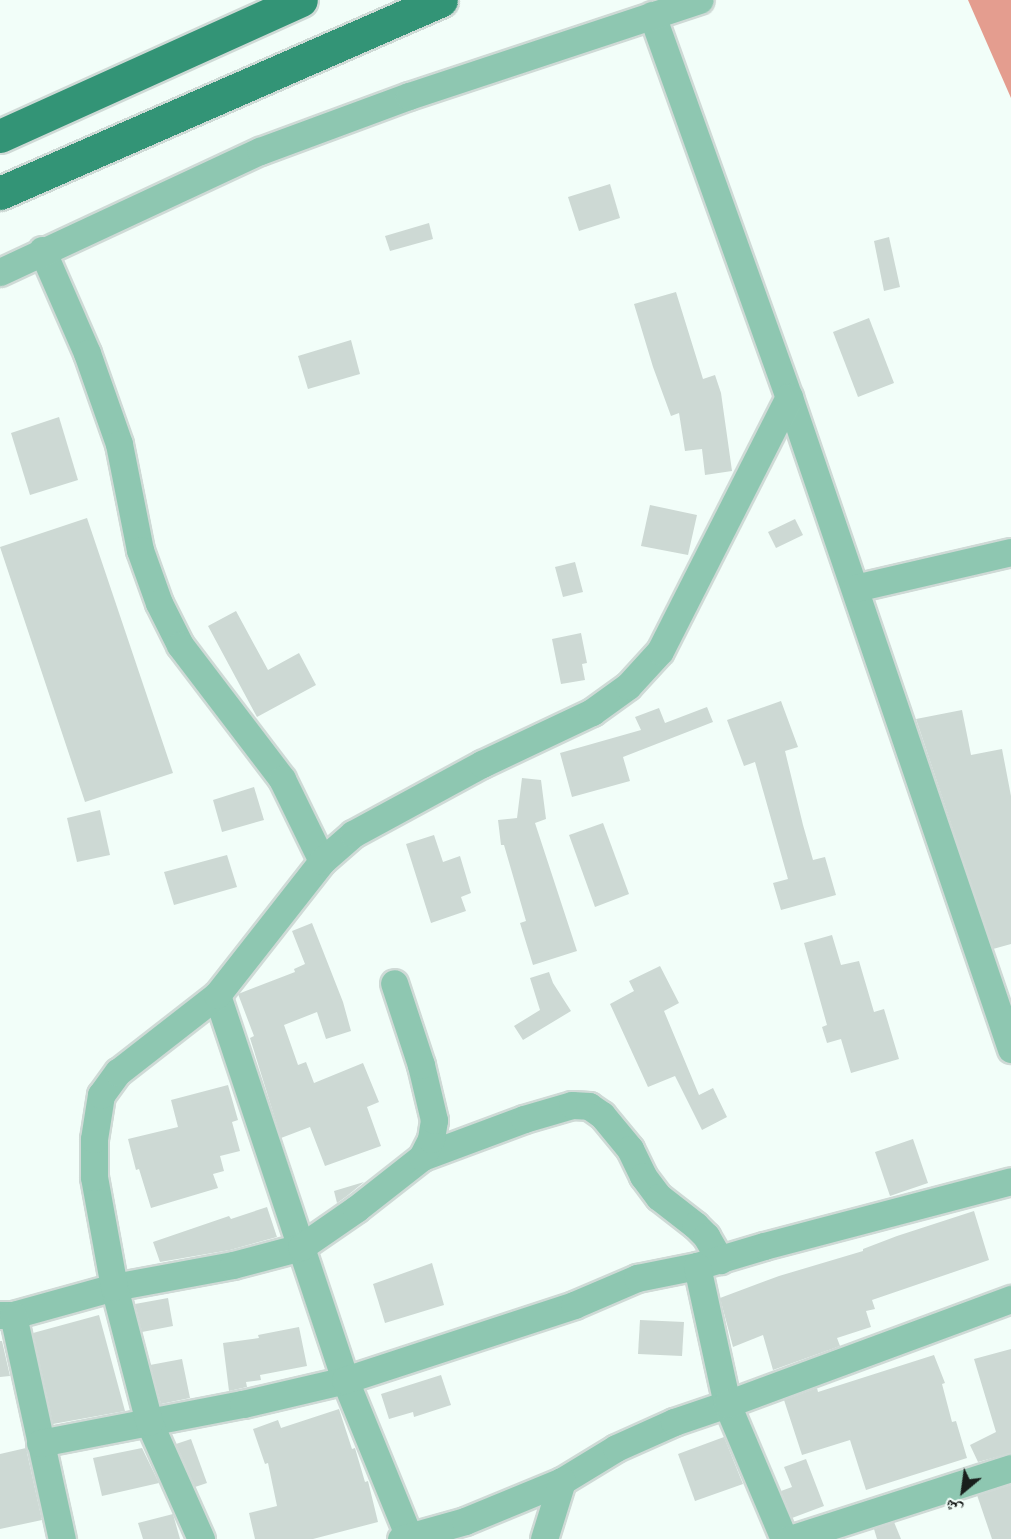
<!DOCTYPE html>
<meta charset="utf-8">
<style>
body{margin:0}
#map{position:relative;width:1011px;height:1539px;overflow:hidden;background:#f2fef9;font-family:"Sofia Sans Condensed","Noto Naskh Arabic",sans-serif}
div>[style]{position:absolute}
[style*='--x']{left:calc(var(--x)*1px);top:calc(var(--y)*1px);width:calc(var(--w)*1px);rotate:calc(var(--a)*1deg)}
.water>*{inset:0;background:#e49d8f}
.building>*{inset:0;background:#cdd9d4}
.roads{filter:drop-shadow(2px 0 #cfdad6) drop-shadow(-2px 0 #cfdad6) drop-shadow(0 2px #cfdad6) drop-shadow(0 -2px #cfdad6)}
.minor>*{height:27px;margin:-13.5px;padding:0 13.5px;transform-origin:13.5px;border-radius:13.5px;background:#8ec7b1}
.major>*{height:33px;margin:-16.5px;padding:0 16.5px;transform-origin:16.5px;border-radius:16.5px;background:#339476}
span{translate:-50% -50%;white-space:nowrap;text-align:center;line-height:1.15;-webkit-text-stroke:4.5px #f2fef9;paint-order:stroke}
.north{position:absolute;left:933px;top:1461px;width:60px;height:60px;-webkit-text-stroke:4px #f2fef9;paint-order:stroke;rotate:209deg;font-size:16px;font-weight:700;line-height:24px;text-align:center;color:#191e1c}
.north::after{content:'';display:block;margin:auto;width:21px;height:27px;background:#191e1c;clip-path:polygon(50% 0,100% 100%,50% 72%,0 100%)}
</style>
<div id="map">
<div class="water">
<div style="clip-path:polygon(968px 0,1011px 0,1011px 98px)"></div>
</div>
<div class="building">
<div style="clip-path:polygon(610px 184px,620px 218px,579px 231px,568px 197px)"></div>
<div style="clip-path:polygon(429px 223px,433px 239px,390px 251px,385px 236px)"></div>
<div style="clip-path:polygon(889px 237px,900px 287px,884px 291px,874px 241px)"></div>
<div style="clip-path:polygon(676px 292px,703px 379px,715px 375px,721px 393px,732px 471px,705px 475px,702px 449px,685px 451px,679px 413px,671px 416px,653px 367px,634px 304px)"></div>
<div style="clip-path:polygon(869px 318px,894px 383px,858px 397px,833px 332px)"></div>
<div style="clip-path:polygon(351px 340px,360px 374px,308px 389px,298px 356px)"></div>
<div style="clip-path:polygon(59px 417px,78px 480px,30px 495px,11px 433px)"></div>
<div style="clip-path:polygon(650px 505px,697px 515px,688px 555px,641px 546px)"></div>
<div style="clip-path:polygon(87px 518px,173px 773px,85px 802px,0 547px)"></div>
<div style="clip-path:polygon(795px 519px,803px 535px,776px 548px,768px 532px)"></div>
<div style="clip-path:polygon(575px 562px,583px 592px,563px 597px,555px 567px)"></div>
<div style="clip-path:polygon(236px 611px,268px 670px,299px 653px,316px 685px,257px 717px,208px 626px)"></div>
<div style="clip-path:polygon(581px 633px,587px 663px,582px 664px,585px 680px,561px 684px,552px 639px)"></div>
<div style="clip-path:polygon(781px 701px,798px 747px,785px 751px,803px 825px,813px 860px,825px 857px,836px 895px,781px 910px,773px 883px,788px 879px,755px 762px,744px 766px,727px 720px)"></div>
<div style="clip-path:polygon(707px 707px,713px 722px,623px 757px,630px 781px,572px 797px,560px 753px,641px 730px,635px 717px,659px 708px,665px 723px)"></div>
<div style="clip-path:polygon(962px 710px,971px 755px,1002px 749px,1011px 796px,1011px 944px,993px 949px,916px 719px)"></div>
<div style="clip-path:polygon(522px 778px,541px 780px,546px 819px,535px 823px,577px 951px,533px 965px,520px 923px,526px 921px,504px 845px,501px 845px,498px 820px,517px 818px)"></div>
<div style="clip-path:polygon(254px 787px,264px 820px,222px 832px,213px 800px)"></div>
<div style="clip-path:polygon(100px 810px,110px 855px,77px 862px,67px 818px)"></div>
<div style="clip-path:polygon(603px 823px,629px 894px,595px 907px,569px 835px)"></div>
<div style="clip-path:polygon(434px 835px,443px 862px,460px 856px,471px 893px,461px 897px,466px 911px,431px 923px,406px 844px)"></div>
<div style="clip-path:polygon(227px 855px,237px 887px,174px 905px,164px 872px)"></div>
<div style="clip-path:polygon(312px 923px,343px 1002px,351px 1031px,326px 1039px,317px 1012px,284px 1025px,298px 1065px,306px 1062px,314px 1083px,363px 1063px,379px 1102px,367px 1107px,381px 1146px,325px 1166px,310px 1127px,281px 1138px,250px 1038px,254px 1036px,238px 994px,295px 972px,294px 969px,305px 964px,292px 931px)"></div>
<div style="clip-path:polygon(832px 935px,841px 965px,859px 961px,874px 1012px,884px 1009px,899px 1059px,851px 1073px,841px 1039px,827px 1043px,822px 1027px,827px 1025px,804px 943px)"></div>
<div style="clip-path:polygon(660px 966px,679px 1003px,664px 1011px,699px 1095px,713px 1088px,727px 1117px,702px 1130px,675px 1076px,648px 1087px,610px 1004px,634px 991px,629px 981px)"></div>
<div style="clip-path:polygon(549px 972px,553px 983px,571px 1011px,523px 1040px,514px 1026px,540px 1010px,530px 978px)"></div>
<div style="clip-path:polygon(228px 1085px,238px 1120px,232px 1122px,240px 1151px,220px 1156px,224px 1171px,213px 1174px,218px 1188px,151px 1208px,139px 1169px,136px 1170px,128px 1139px,178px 1127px,171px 1100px)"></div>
<div style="clip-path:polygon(913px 1139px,928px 1183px,890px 1196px,875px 1152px)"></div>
<div style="clip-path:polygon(364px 1182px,347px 1196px,337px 1203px,334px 1191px)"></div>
<div style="clip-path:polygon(267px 1207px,277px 1237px,230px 1250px,160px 1262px,153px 1242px,229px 1216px,231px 1219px)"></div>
<div style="clip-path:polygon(974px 1211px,989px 1260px,872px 1300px,875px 1309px,866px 1311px,871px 1327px,837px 1338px,840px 1346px,773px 1370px,763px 1335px,733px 1347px,720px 1298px,779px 1276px,863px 1251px,863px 1249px,897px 1236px)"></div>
<div style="clip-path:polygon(432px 1263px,444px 1305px,385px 1323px,373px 1284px)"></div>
<div style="clip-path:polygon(168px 1298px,173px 1326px,142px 1332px,135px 1304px)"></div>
<div style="clip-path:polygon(99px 1315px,125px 1411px,53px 1424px,33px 1333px)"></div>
<div style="clip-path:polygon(640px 1320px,684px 1322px,682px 1356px,638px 1354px)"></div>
<div style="clip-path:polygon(299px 1327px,307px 1366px,260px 1375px,261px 1380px,246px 1382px,247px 1387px,229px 1391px,223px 1343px,259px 1338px,258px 1335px)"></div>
<div style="clip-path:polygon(0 1341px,2px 1341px,10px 1376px,0 1377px)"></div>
<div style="clip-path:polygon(1011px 1349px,1011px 1453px,978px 1462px,970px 1445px,996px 1432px,974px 1359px)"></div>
<div style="clip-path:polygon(934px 1355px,945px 1383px,942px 1384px,952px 1422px,956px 1421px,967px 1458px,866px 1490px,850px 1440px,802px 1455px,784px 1400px,817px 1388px,818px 1392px)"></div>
<div style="clip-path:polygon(182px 1359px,190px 1398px,161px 1404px,150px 1365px)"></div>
<div style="clip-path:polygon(441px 1375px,451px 1405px,414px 1417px,413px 1412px,389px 1419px,381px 1394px)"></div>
<div style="clip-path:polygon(339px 1409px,352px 1449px,355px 1448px,365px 1482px,368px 1481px,378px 1522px,313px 1539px,255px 1539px,249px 1513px,277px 1506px,268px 1463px,265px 1464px,253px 1429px,278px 1420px,281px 1428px)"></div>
<div style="clip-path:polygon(724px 1437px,743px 1484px,695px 1501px,678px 1454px)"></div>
<div style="clip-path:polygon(191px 1439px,207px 1483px,195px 1487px,176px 1444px)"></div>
<div style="clip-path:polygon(26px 1448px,42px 1520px,0 1529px,0 1454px)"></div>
<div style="clip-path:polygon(142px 1448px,159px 1483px,102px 1496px,93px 1458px)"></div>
<div style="clip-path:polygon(806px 1459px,824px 1506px,792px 1518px,781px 1491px,792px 1487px,784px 1467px)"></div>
<div style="clip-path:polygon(1011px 1485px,1011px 1539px,992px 1539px,977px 1495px)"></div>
<div style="clip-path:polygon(173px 1514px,180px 1539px,143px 1539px,138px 1523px)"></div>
<div style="clip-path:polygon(894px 1522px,901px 1539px,877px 1539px,874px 1529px)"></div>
</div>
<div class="roads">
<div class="minor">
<div style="--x:652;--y:15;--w:406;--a:70.3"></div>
<div style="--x:789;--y:397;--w:689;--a:71.2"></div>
<div style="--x:42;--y:250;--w:112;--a:66.4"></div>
<div style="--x:87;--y:353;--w:96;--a:70.6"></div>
<div style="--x:119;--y:444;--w:108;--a:78.8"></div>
<div style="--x:140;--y:550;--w:56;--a:70.3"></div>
<div style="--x:159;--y:603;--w:47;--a:63.4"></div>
<div style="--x:180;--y:645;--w:168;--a:52.7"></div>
<div style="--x:282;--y:779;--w:91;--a:64"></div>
<div style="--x:0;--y:272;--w:287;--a:-25"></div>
<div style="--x:260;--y:151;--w:159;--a:-20.3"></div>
<div style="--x:409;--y:96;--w:306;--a:-18.3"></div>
<div style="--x:855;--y:588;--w:160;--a:-13"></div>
<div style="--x:217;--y:995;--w:406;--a:71.6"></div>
<div style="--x:345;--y:1380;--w:170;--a:67.8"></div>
<div style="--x:422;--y:1157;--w:109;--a:-20.4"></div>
<div style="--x:524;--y:1119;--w:50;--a:-16.3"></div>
<div style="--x:572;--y:1105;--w:17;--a:3"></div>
<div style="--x:589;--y:1106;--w:16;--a:35"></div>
<div style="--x:602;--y:1115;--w:44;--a:50.5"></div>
<div style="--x:630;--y:1149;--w:30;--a:64"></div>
<div style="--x:643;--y:1176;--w:26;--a:53"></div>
<div style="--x:659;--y:1197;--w:46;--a:37.9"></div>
<div style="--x:695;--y:1225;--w:16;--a:45"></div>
<div style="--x:706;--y:1236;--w:28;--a:60"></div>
<div style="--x:0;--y:1315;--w:13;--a:0"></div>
<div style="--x:13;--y:1315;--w:105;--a:-15.5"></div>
<div style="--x:114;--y:1287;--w:121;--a:-10.5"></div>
<div style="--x:233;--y:1265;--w:70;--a:-14.8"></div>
<div style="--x:301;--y:1247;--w:67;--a:-34.6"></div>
<div style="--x:356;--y:1209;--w:84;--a:-38.2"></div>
<div style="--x:422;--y:1157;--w:20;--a:-63"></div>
<div style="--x:431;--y:1139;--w:19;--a:-81"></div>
<div style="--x:434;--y:1120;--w:57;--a:-103.3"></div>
<div style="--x:421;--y:1065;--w:86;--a:-108.2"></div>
<div style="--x:13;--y:1315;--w:229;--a:77.7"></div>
<div style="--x:40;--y:1443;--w:207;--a:-10.9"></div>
<div style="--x:243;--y:1404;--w:105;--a:-13.2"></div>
<div style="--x:345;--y:1380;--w:241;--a:-18.1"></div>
<div style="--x:574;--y:1305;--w:69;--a:-23.2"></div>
<div style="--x:637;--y:1278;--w:61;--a:-11.3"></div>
<div style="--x:697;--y:1266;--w:70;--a:-16.6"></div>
<div style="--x:764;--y:1246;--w:255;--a:-14.7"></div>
<div style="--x:201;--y:1539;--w:128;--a:-114"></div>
<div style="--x:149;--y:1422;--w:139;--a:-104.5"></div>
<div style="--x:114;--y:1287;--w:112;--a:-100.3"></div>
<div style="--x:94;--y:1177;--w:38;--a:-90"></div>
<div style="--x:94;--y:1139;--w:45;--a:-81"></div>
<div style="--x:101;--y:1095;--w:29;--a:-54"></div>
<div style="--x:118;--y:1072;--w:125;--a:-37.9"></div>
<div style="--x:217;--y:995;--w:170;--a:-51.9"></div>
<div style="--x:322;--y:861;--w:41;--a:-41.1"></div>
<div style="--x:353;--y:834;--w:147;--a:-28.5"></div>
<div style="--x:482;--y:764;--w:122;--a:-25.3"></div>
<div style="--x:592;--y:712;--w:44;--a:-35.8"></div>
<div style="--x:628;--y:686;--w:47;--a:-47.6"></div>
<div style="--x:660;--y:651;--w:285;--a:-63.1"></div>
<div style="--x:401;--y:1539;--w:66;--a:-15.7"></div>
<div style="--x:465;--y:1521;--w:105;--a:-22.4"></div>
<div style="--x:562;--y:1481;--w:63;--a:-31.4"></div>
<div style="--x:616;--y:1448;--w:64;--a:-24.1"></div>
<div style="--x:674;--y:1422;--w:56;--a:-18.8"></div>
<div style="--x:727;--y:1404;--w:141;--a:-102.3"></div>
<div style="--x:544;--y:1539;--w:61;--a:-72.8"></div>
<div style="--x:784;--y:1539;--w:147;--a:-112.9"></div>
<div style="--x:727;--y:1404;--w:303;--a:-20.3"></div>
<div style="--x:790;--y:1539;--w:232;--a:-17.8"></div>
</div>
<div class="major">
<div style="--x:0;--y:136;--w:330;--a:-24.3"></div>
<div style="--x:0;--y:193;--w:481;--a:-23.6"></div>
</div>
</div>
<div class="north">ش</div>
</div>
